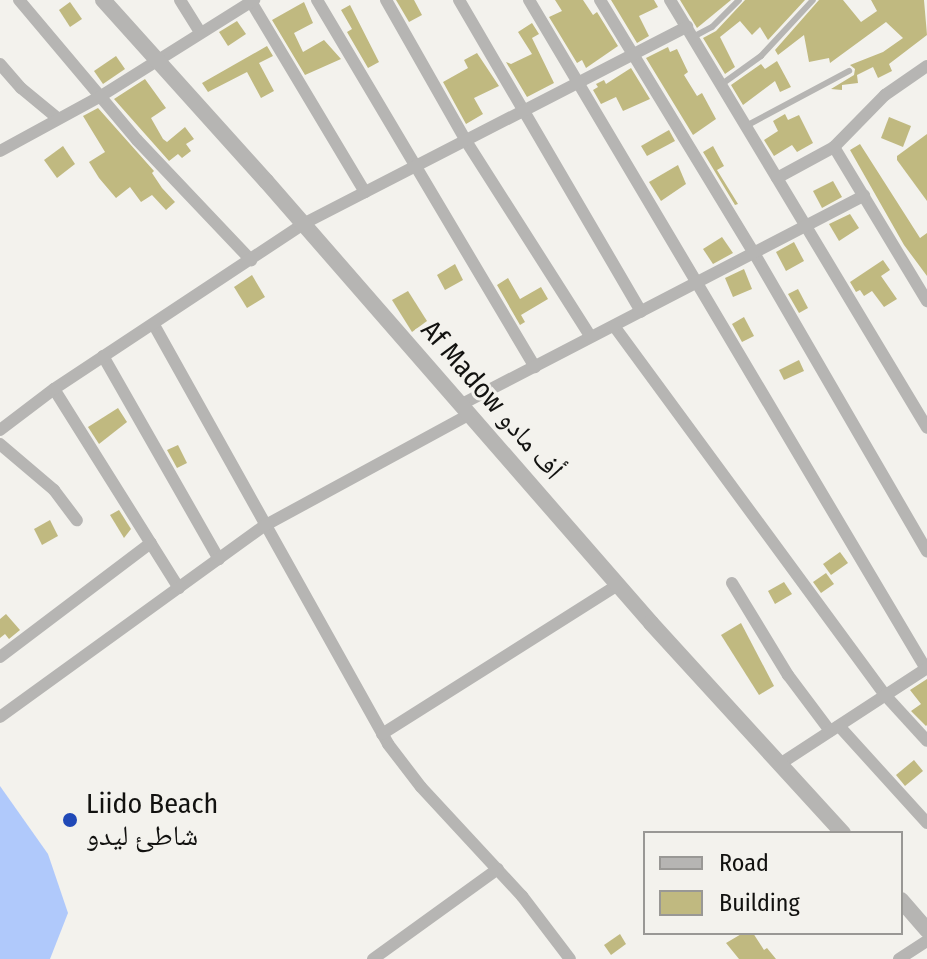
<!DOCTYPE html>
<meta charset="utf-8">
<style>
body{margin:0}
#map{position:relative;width:927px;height:959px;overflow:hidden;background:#f3f2ed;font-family:"Fira Sans Condensed","Noto Naskh Arabic",sans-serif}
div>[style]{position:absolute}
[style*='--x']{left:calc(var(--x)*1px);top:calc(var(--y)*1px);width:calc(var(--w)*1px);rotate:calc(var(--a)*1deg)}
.water>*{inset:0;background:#b0c9fb}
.building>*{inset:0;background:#c0b980}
.service>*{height:6px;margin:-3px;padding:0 3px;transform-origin:3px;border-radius:3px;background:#b6b5b3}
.minor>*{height:12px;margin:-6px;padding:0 6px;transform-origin:6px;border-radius:6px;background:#b6b5b3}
.tertiary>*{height:16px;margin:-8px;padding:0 8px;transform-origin:8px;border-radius:8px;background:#b6b5b3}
.dots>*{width:22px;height:22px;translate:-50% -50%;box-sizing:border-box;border:4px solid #f3f2ed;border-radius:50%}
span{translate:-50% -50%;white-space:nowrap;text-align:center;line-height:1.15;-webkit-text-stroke:6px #f3f2ed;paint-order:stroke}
.street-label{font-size:28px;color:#121210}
.poi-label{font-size:28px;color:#121210}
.left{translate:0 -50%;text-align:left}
.legend{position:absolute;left:643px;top:831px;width:260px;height:104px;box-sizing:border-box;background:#f3f2ed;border:2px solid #999895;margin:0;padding:10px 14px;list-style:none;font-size:24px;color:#121210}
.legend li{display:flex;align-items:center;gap:16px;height:40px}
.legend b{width:40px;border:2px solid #999895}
</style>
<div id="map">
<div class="water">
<div style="clip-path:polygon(0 786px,48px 854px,68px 913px,50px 959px,0 959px)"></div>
</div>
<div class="building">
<div style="clip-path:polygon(396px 0,414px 0,422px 15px,409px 22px)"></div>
<div style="clip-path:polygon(555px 0,583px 0,593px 15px,597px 12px,618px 46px,586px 68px,582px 60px,577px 63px,549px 17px,562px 11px)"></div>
<div style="clip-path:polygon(611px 0,654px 0,658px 7px,639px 16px,649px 36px,637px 43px)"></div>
<div style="clip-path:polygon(680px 0,731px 0,697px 28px)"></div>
<div style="clip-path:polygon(745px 0,805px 0,768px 40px,760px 27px,752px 35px,740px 21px,720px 37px,735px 67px,725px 74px,703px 38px,716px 31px)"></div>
<div style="clip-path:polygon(819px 0,843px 0,861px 22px,877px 11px,871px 0,924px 0,927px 35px,889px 64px,892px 71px,878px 78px,873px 67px,857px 75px,858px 83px,842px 85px,842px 90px,831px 89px,854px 75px,855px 69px,850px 65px,883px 52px,903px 38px,886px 22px,830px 63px,829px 58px,809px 62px,804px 35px,778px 55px,775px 50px)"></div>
<div style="clip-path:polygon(70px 2px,82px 19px,70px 27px,59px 10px)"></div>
<div style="clip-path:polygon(304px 2px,313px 23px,294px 33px,303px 52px,324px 40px,341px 59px,305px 75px,272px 20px)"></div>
<div style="clip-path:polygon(350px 5px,379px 62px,368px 68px,347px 32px,352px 29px,341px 10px)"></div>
<div style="clip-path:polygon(237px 21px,246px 34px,228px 46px,219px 32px)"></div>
<div style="clip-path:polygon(532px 23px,539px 34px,532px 38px,554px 83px,527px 97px,506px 62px,511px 64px,532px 54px,518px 32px)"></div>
<div style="clip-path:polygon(267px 46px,273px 56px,259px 63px,274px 91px,261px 98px,247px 72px,208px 92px,202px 83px)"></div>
<div style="clip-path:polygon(668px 47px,670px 52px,677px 49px,688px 72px,684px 75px,697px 96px,702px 93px,716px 119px,693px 135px,646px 58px)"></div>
<div style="clip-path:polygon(477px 53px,499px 86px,474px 98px,483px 114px,466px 124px,443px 82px,468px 68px,464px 60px)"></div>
<div style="clip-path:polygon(116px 56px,125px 69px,103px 84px,94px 71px)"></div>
<div style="clip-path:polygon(777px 61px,791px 87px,780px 92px,775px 81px,743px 105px,731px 85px,761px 64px,765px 69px)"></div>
<div style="clip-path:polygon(631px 68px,650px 99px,623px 111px,616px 97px,601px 104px,593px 90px,598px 87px,596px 84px,604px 80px,606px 84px)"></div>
<div style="clip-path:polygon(145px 79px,166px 108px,151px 118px,163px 139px,167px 142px,185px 127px,194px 139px,186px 144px,191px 151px,182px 158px,178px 154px,169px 161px,114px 99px)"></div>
<div style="clip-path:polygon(98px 108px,154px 171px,152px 173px,162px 188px,175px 202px,166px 210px,152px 195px,141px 202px,130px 187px,116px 198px,99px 178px,89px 162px,105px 152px,83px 116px)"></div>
<div style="clip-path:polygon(785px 114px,788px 120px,799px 115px,813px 143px,797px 152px,792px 145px,774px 156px,764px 140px,778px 131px,773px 121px)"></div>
<div style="clip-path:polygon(889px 117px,911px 126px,903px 147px,881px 138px)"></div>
<div style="clip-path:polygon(669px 130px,675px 141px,647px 156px,641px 146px)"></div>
<div style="clip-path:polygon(927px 134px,927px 201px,897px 160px,897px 156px)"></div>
<div style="clip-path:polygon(860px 144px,920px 238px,927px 233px,927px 276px,904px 245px,850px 150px)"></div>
<div style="clip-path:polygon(63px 146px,75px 164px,57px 178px,44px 160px)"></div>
<div style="clip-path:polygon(713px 146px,724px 166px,717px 170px,738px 204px,735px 205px,703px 152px)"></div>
<div style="clip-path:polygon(678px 165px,686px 184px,661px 201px,649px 182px)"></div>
<div style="clip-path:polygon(833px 181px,842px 197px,822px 208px,813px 191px)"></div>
<div style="clip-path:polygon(850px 214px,859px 228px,839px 241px,829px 224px)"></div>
<div style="clip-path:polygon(722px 237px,733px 253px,713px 264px,703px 249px)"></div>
<div style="clip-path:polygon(794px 242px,804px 261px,786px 271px,776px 252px)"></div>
<div style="clip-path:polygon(883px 260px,890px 270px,881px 276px,897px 299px,884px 307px,872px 291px,864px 296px,860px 290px,856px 292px,850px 282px)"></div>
<div style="clip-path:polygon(455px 264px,463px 280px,445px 290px,437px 275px)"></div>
<div style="clip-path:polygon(744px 269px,752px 289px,733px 297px,725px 278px)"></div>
<div style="clip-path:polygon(252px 275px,265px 297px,247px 308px,234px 287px)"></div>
<div style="clip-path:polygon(508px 278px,520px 299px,541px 287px,548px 299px,521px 315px,525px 322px,520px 325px,497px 285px)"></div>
<div style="clip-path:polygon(798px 289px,808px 308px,799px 313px,788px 294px)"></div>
<div style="clip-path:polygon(408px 291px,427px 321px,412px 332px,392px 300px)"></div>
<div style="clip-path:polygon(744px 317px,754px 336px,742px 342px,732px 324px)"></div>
<div style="clip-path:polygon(799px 360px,804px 371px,784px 380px,779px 370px)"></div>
<div style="clip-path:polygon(118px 408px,127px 422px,99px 444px,88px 427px)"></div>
<div style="clip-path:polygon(178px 445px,187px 463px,177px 468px,167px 450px)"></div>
<div style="clip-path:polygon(119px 510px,131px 529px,124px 538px,110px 515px)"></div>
<div style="clip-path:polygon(50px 520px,58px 536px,42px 545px,34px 529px)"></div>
<div style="clip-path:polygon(840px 552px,848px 563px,831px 575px,823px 564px)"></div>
<div style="clip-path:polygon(826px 573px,834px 584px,821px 593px,813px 582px)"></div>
<div style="clip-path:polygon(784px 582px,792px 594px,775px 604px,768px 591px)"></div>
<div style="clip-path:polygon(6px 614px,20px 630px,9px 639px,5px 634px,0 638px,0 619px)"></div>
<div style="clip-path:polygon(741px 623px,774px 686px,759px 695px,721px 635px)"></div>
<div style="clip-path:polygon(927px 679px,927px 725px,926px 726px,911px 711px,921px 704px,910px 690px)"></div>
<div style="clip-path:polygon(914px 760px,923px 771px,905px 786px,896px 775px)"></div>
<div style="clip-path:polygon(743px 933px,753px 933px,764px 950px,767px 948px,776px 959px,739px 959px,726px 943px)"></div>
<div style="clip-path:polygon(620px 934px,626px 944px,611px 955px,604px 945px)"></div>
</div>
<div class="service">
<div style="--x:693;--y:37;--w:21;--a:-28"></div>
<div style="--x:712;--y:27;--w:38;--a:-45"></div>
<div style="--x:722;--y:84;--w:48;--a:-35.7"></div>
<div style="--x:761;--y:56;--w:76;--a:-47.1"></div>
<div style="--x:746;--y:126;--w:117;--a:-28.1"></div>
</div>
<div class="minor">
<div style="--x:19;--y:0;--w:183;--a:49.9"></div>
<div style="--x:137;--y:140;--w:166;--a:46.5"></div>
<div style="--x:180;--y:0;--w:38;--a:58"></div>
<div style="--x:250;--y:0;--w:224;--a:59.1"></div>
<div style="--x:317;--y:0;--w:427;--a:59.3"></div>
<div style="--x:386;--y:0;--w:162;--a:60.4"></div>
<div style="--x:466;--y:141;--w:232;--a:57.5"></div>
<div style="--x:459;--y:0;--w:361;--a:59.7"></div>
<div style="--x:529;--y:0;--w:778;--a:59.31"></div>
<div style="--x:600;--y:0;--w:296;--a:58.7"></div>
<div style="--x:754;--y:253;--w:345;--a:59.9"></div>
<div style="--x:670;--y:0;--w:499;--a:59"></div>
<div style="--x:0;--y:64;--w:32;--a:49"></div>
<div style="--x:21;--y:88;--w:45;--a:39.6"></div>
<div style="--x:834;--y:147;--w:180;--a:58.9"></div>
<div style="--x:0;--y:151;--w:115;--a:-28.6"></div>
<div style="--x:101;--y:96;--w:181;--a:-32.1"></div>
<div style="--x:777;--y:178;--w:65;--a:-28.5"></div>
<div style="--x:834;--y:147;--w:73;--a:-45.6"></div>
<div style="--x:885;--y:95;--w:51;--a:-34.6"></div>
<div style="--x:154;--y:325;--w:480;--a:60.8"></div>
<div style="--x:388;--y:744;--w:54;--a:52.5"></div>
<div style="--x:421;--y:787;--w:149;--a:47.2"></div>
<div style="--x:522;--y:896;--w:79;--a:52.7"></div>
<div style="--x:614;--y:326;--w:458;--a:53.7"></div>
<div style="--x:885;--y:695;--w:62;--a:47.6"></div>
<div style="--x:103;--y:356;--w:234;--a:60.3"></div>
<div style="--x:54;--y:389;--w:235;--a:57.9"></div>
<div style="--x:462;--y:404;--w:453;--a:-27.4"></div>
<div style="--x:0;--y:430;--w:68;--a:-37.2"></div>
<div style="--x:54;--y:389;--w:299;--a:-33.5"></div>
<div style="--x:303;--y:224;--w:432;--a:-27.2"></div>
<div style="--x:0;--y:444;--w:71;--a:40.4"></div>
<div style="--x:54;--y:490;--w:38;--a:53"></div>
<div style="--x:732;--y:583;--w:108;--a:58.7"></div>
<div style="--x:788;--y:675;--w:70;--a:53.1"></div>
<div style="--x:0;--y:657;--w:189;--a:-37.1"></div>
<div style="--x:0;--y:717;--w:326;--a:-35.9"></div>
<div style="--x:264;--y:526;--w:234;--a:-28.5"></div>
<div style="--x:839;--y:726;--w:131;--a:47.8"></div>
<div style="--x:382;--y:734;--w:279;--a:-32.3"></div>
<div style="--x:783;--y:762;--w:172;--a:-33.1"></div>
<div style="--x:373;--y:959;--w:154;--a:-35.8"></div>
<div style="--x:899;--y:959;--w:33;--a:-33"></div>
</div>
<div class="tertiary">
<div style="--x:103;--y:0;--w:244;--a:48"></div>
<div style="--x:266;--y:181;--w:586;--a:48.94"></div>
<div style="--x:651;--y:623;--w:285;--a:47.6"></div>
<div style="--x:901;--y:900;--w:40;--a:49"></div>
</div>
<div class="dots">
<div style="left:70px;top:820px;background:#2049b7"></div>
</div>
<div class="street-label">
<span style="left:492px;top:400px;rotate:49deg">Af Madow أف مادو</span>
</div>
<div class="poi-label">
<span class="left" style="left:86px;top:820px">Liido Beach<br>شاطئ ليدو</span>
</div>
<ul class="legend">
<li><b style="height:10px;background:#b6b5b3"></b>Road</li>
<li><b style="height:22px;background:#c0b980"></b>Building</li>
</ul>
</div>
